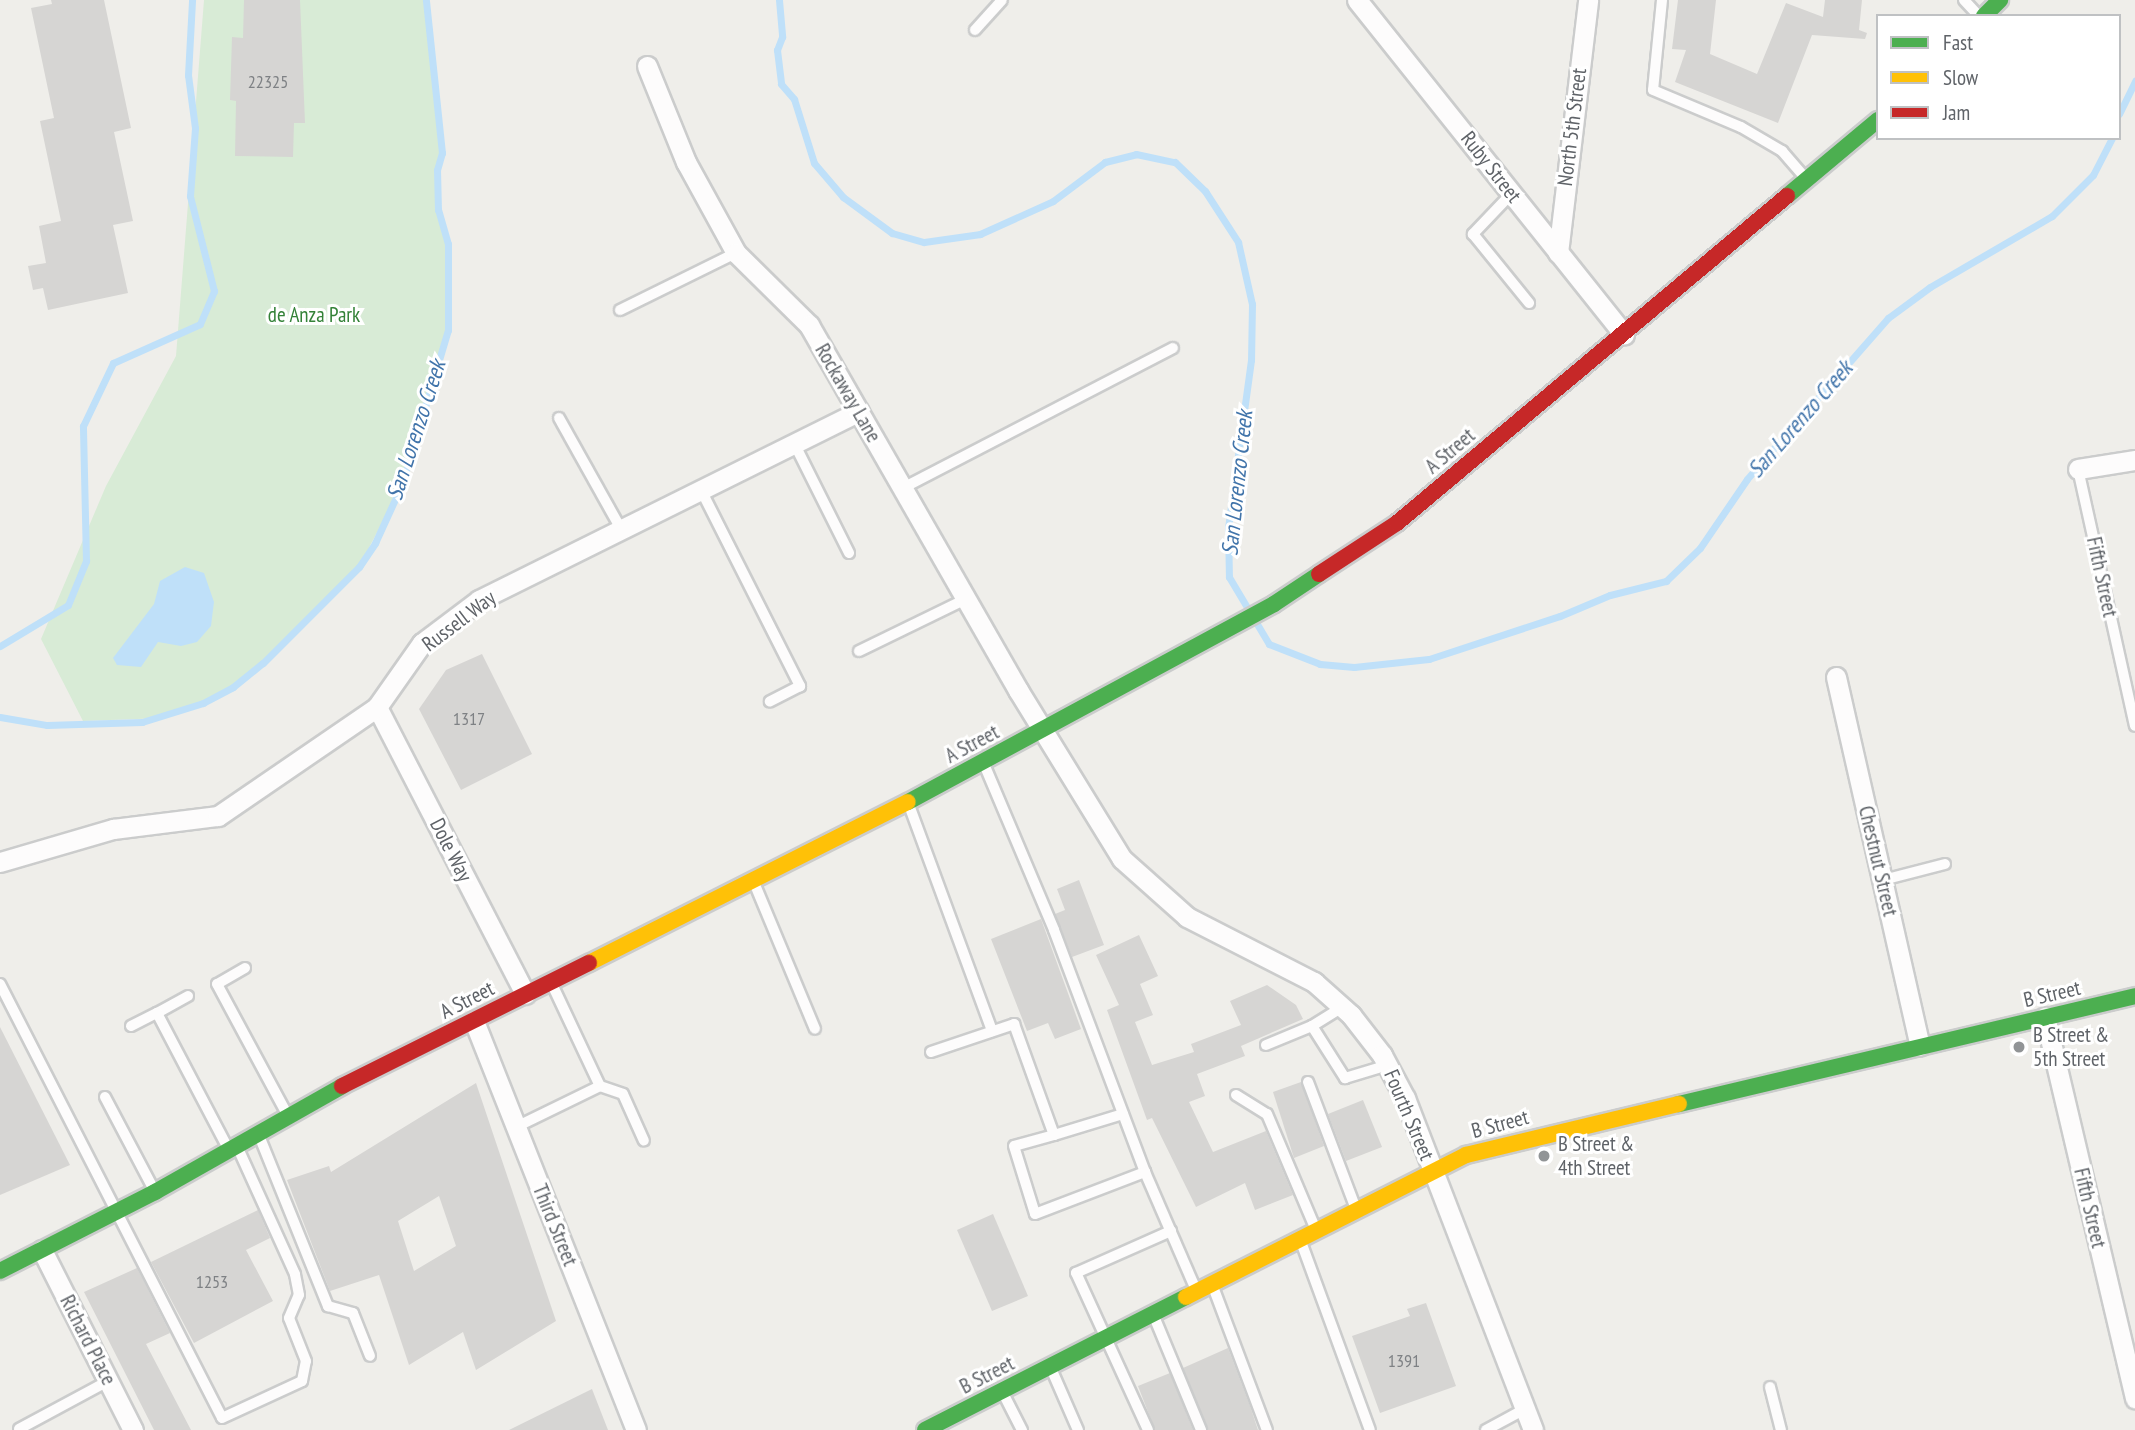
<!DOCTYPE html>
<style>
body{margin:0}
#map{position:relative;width:2135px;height:1430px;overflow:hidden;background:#efeeea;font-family:"PT Sans Narrow",sans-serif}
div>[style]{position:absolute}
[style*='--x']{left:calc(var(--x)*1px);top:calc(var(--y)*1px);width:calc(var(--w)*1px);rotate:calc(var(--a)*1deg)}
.green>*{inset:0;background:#d8ebd6}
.water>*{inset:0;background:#bfe0f9}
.stream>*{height:7px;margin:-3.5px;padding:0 3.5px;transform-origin:3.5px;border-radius:3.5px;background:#bfe0f9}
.building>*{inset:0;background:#d6d5d3}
.roads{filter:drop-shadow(2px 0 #cbcccc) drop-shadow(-2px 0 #cbcccc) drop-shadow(0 2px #cbcccc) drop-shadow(0 -2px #cbcccc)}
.lane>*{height:10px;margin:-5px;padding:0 5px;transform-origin:5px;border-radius:5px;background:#fdfcfc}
.street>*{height:19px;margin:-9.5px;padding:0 9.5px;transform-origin:9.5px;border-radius:9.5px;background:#fdfcfc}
.fast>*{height:16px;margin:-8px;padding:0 8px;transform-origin:8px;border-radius:8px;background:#4caf50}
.slow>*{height:16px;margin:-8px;padding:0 8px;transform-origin:8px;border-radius:8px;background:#ffc107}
.jam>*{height:16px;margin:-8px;padding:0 8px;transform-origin:8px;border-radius:8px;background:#c62828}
.dots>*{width:19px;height:19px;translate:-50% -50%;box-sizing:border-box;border:4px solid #fff;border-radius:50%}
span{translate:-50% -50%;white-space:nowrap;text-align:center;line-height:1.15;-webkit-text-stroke:6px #fff;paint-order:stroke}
.number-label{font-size:18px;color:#7e8184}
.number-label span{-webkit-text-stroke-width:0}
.street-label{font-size:21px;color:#5f6368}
.park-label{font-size:21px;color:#348238}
.poi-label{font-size:21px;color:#5f6368}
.left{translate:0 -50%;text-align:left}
.water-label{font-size:23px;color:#4174aa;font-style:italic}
.legend{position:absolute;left:1876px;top:14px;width:245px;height:126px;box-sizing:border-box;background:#fff;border:2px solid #bfc1c3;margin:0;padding:9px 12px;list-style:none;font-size:21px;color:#5f6368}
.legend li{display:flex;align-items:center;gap:14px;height:35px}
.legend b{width:35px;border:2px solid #bfc1c3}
</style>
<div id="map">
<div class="green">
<div style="clip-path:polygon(204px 0,426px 0,442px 153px,437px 170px,438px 210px,448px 244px,447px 344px,402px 484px,359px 567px,264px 665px,233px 688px,164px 718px,83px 721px,41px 639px,106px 486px,176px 356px)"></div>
</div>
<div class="water">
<div style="clip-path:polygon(185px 567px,204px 573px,214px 602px,211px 626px,197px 642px,181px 646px,158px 642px,141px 667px,117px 665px,113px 658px,154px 604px,160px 581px)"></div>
</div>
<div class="stream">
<div style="--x:779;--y:0;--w:37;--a:85"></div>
<div style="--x:782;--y:37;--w:14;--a:111"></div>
<div style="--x:777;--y:50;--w:34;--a:83"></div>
<div style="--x:781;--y:84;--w:20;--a:49"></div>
<div style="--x:794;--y:99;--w:67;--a:72.6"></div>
<div style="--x:814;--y:163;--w:45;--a:49.5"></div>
<div style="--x:843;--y:197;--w:61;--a:36.3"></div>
<div style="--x:892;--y:233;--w:33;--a:16"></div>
<div style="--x:924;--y:242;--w:57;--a:-8.1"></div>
<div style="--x:980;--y:234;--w:80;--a:-24.3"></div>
<div style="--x:1053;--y:201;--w:65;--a:-36.9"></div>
<div style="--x:1105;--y:162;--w:32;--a:-14"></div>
<div style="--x:1136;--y:154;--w:40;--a:12"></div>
<div style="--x:1175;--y:162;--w:42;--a:44"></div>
<div style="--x:1205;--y:191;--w:61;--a:57.1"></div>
<div style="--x:1238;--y:242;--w:64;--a:77.3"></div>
<div style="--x:1252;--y:304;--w:56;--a:91"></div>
<div style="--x:1251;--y:360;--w:169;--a:97.8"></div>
<div style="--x:1228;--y:527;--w:50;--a:88.9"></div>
<div style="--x:1229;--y:577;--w:78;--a:59.2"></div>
<div style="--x:1269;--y:644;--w:55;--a:21.4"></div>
<div style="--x:1320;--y:664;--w:34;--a:5"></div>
<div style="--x:1354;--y:667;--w:75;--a:-6.1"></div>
<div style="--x:1429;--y:659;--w:138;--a:-18.2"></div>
<div style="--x:1560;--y:616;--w:54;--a:-22.8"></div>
<div style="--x:1610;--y:595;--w:58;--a:-14"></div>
<div style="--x:1666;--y:581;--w:47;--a:-44.1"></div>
<div style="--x:1700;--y:548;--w:83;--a:-55.7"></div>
<div style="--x:1747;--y:479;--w:214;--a:-48.8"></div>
<div style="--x:1888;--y:318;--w:52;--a:-36.4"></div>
<div style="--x:1930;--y:287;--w:141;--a:-30.2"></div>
<div style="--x:2052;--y:216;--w:58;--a:-45"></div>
<div style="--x:2093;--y:175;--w:42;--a:-62.8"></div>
<div style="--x:2119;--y:114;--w:37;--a:-64"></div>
<div style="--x:0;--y:646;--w:79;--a:-31.1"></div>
<div style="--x:68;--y:605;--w:48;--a:-67.8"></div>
<div style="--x:86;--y:561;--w:135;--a:-91.3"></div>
<div style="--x:83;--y:426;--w:70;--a:-64.5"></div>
<div style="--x:113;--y:363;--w:95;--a:-24.1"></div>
<div style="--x:200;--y:324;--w:36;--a:-67"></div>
<div style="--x:214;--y:291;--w:98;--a:-104.2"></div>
<div style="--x:190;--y:196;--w:68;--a:-85.8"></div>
<div style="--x:195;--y:128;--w:53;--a:-97.5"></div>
<div style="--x:188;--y:75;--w:75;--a:-86.9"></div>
<div style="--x:0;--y:717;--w:48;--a:9.7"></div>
<div style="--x:47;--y:725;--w:95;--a:-1.8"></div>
<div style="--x:142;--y:722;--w:64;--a:-17.3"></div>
<div style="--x:203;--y:703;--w:34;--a:-28"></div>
<div style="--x:233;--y:687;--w:38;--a:-39"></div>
<div style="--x:263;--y:663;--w:136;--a:-45"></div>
<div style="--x:359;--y:567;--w:29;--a:-56"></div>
<div style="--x:375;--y:543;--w:65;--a:-65.4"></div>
<div style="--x:402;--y:484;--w:161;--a:-73.4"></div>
<div style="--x:448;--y:330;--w:86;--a:-90"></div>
<div style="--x:448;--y:244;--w:35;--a:-106"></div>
<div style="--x:438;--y:210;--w:40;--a:-91.4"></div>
<div style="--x:437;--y:170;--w:18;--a:-74"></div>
<div style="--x:442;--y:153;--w:154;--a:-96"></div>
</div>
<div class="building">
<div style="clip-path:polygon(51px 0,104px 0,131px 128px,114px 132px,133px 221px,113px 225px,128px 293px,48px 310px,43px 288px,33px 290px,28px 266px,46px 263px,39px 226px,61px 221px,40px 121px,54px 118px,31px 8px,52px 4px)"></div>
<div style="clip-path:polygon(244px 0,300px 0,305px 123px,294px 123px,293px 157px,235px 156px,236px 101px,230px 100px,232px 37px,243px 38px)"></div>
<div style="clip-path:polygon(1678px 0,1716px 0,1710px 54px,1757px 74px,1786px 3px,1823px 17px,1825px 0,1862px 0,1859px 30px,1867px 33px,1865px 39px,1812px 35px,1778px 123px,1675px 82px,1686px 50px,1672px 49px)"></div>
<div style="clip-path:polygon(482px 654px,532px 754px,461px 790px,419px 709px,446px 670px)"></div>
<div style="clip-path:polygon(1079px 880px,1104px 945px,1072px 957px,1055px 914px,1065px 910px,1057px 889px)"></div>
<div style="clip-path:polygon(1041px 919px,1081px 1029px,1055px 1039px,1048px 1023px,1027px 1031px,991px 939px)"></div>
<div style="clip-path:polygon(1139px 935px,1158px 976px,1140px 984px,1153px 1015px,1135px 1022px,1152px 1065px,1194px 1052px,1191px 1044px,1241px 1025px,1230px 1001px,1267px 985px,1296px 1005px,1303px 1019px,1241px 1046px,1245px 1056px,1197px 1074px,1205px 1096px,1189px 1102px,1213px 1152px,1266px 1131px,1293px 1195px,1255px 1210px,1245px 1183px,1196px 1207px,1152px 1118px,1147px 1120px,1107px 1010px,1119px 1005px,1096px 955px)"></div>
<div style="clip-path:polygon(0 1027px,70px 1165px,0 1195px)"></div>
<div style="clip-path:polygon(1301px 1082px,1324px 1146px,1294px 1158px,1273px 1092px)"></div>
<div style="clip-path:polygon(evenodd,476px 1083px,556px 1321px,476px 1370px,463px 1332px,409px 1365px,379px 1275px,330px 1291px,287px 1180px,329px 1166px,331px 1172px,476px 1083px,439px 1196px,456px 1246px,414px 1271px,398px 1221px,439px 1196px)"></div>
<div style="clip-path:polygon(1363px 1100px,1382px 1147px,1346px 1161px,1328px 1114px)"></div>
<div style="clip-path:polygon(258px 1210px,270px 1238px,246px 1250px,273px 1301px,194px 1343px,151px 1262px)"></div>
<div style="clip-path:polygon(993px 1214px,1028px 1296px,992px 1311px,957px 1230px)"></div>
<div style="clip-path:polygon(137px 1268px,170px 1333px,146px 1344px,191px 1430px,154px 1430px,84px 1292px)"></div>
<div style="clip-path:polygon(1426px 1303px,1456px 1386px,1380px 1413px,1352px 1336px,1410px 1316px,1407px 1309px)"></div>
<div style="clip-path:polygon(1228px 1348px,1250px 1406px,1258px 1430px,1208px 1430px,1183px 1368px)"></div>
<div style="clip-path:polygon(1170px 1373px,1193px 1430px,1155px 1430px,1138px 1386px)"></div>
<div style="clip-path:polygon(592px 1389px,608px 1430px,509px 1430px)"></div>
</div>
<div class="roads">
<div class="lane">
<div style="--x:1662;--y:0;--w:90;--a:95.7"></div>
<div style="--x:1653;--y:90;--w:95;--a:22.8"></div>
<div style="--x:1741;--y:127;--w:48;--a:30.3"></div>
<div style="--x:1782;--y:151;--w:35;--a:49"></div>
<div style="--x:1964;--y:0;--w:22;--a:47"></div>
<div style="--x:975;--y:30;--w:40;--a:-48"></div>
<div style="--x:1512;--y:193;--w:57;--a:133.6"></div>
<div style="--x:1473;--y:234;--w:89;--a:50.9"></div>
<div style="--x:620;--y:310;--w:129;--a:-26.2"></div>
<div style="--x:559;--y:418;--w:127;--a:60.8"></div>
<div style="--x:794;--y:443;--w:123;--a:63.4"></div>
<div style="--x:2078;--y:469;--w:263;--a:77.5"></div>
<div style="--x:903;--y:488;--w:304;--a:-27.4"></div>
<div style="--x:701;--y:490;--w:220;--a:63.2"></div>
<div style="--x:800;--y:686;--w:34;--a:153"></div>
<div style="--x:859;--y:651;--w:119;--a:-25.9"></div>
<div style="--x:984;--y:764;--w:180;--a:67.1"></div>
<div style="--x:1054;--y:930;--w:259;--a:69.4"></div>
<div style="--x:909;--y:805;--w:241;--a:69.8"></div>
<div style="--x:753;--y:880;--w:161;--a:67.4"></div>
<div style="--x:1883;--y:880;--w:64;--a:-14.5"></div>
<div style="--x:245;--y:968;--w:32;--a:150"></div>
<div style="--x:217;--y:984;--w:148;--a:61.7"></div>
<div style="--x:551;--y:982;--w:115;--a:64.8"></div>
<div style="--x:600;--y:1086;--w:24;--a:19"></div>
<div style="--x:623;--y:1094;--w:51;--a:65.9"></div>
<div style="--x:0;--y:984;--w:487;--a:62.9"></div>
<div style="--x:222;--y:1418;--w:88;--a:-24.8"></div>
<div style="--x:302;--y:1381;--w:20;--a:-79"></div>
<div style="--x:306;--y:1361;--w:46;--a:-111.6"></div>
<div style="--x:289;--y:1318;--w:25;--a:-67"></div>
<div style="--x:299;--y:1295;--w:21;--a:-101"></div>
<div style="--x:295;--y:1274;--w:143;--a:-114.4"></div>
<div style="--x:188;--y:996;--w:35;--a:151"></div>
<div style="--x:157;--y:1013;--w:153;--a:62.3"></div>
<div style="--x:131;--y:1026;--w:29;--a:-27"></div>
<div style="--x:1312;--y:1026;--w:36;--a:-32"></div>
<div style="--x:1266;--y:1045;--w:50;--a:-22.4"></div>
<div style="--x:1312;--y:1026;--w:62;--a:57.6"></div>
<div style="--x:1345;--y:1078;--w:45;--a:-16.8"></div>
<div style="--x:931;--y:1052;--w:88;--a:-18.6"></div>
<div style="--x:1014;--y:1024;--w:118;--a:70.2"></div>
<div style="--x:1054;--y:1135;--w:41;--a:164.6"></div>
<div style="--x:1014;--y:1146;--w:71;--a:72.8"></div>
<div style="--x:1035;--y:1214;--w:118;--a:-20.9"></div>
<div style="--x:1145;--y:1172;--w:129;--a:66.6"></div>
<div style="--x:1308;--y:1082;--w:136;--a:69.3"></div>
<div style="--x:1236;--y:1095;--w:36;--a:32"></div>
<div style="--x:1267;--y:1114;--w:126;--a:67.1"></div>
<div style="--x:105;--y:1097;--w:107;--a:62.2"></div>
<div style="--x:516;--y:1127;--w:93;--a:-26"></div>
<div style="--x:258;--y:1133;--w:187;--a:68"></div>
<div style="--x:328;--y:1306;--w:26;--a:16"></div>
<div style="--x:353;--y:1313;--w:46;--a:68.4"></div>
<div style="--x:1054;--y:1135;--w:72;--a:-16.9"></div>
<div style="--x:1300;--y:1239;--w:203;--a:69.9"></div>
<div style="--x:1212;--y:1284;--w:156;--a:69.4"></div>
<div style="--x:1153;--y:1314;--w:126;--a:67.5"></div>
<div style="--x:1050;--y:1366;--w:70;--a:66.4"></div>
<div style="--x:1770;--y:1387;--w:44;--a:75.7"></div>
<div style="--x:1002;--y:1391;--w:44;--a:62.9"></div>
<div style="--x:19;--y:1429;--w:101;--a:-28.3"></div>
<div style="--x:1148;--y:1430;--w:173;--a:-114.6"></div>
<div style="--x:1076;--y:1273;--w:104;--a:-23.9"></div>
<div style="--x:1486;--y:1430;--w:44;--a:-28.3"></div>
</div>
<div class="street">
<div style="--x:1357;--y:0;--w:428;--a:51.4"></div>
<div style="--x:647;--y:66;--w:104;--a:67.9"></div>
<div style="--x:686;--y:162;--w:104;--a:61.2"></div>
<div style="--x:736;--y:253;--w:103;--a:44.6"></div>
<div style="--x:809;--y:325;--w:421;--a:60.2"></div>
<div style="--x:1018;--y:690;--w:198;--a:58.4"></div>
<div style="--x:1122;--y:859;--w:87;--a:41.7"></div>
<div style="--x:1187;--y:917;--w:143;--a:27.1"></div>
<div style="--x:1314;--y:982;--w:50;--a:41.7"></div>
<div style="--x:1351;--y:1015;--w:51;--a:52.2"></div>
<div style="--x:1382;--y:1055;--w:49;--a:61.9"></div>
<div style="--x:1405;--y:1098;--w:356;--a:68.9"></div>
<div style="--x:1558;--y:253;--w:255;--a:-83.2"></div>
<div style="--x:2078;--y:469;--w:58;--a:-9"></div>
<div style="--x:1836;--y:677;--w:378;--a:77.2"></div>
<div style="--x:377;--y:707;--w:323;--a:62.7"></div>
<div style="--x:0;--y:862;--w:118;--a:-16.3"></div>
<div style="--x:113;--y:829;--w:106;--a:-7.1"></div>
<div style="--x:218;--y:816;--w:193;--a:-34.4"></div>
<div style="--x:377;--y:707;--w:78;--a:-54.9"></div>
<div style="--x:422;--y:643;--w:71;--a:-37"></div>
<div style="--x:479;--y:600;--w:424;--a:-26.4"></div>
<div style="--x:2045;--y:1017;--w:392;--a:76.7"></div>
<div style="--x:474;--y:1021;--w:440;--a:68.4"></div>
<div style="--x:42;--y:1250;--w:202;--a:63.2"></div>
</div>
<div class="fast">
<div style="--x:1984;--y:16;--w:23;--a:-45"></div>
<div style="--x:1787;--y:196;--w:119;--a:-39.9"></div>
<div style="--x:908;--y:802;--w:416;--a:-28.4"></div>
<div style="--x:1274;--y:604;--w:54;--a:-33.7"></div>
<div style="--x:1679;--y:1104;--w:469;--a:-13.3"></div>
<div style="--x:0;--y:1271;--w:174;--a:-27"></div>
<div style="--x:155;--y:1192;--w:215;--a:-29.5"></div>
<div style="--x:925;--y:1430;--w:293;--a:-27"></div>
</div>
<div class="slow">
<div style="--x:589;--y:963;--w:357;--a:-26.8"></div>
<div style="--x:1186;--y:1297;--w:314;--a:-26.9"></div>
<div style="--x:1466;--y:1155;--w:219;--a:-13.5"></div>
</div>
<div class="jam">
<div style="--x:1319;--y:574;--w:93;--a:-33.2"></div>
<div style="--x:1397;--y:523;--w:509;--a:-39.98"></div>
<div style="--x:342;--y:1086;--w:276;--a:-26.5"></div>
</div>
</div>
<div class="dots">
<div style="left:2019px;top:1047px;background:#919496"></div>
<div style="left:1544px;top:1156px;background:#919496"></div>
</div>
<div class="number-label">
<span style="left:268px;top:82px">22325</span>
<span style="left:469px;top:719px">1317</span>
<span style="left:212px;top:1282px">1253</span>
<span style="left:1404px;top:1361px">1391</span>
</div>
<div class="street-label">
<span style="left:1572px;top:127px;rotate:-83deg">North 5th Street</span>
<span style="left:1491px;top:167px;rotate:52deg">Ruby Street</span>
<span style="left:848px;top:393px;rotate:60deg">Rockaway Lane</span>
<span style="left:1450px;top:451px;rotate:-40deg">A Street</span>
<span style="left:2102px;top:577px;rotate:78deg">Fifth Street</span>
<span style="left:459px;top:621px;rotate:-37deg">Russell Way</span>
<span style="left:972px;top:744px;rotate:-28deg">A Street</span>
<span style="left:451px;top:850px;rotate:63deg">Dole Way</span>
<span style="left:1878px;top:861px;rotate:77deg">Chestnut Street</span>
<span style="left:2052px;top:994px;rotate:-13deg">B Street</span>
<span style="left:467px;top:1000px;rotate:-27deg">A Street</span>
<span style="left:1409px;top:1115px;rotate:67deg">Fourth Street</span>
<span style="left:1500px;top:1124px;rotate:-15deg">B Street</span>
<span style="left:2090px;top:1208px;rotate:77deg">Fifth Street</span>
<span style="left:555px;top:1225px;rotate:68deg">Third Street</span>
<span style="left:88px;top:1340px;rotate:63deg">Richard Place</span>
<span style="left:987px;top:1375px;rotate:-27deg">B Street</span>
</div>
<div class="park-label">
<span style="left:314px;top:315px">de Anza Park</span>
</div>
<div class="poi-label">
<span class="left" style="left:2033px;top:1047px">B Street &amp;<br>5th Street</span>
<span class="left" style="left:1558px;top:1156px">B Street &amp;<br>4th Street</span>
</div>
<div class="water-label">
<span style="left:1800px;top:419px;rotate:-49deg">San Lorenzo Creek</span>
<span style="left:416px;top:430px;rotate:-72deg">San Lorenzo Creek</span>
<span style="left:1237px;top:483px;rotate:-84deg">San Lorenzo Creek</span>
</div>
<ul class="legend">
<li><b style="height:9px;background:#4caf50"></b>Fast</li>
<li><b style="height:9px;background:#ffc107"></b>Slow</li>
<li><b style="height:9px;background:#c62828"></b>Jam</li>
</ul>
</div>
